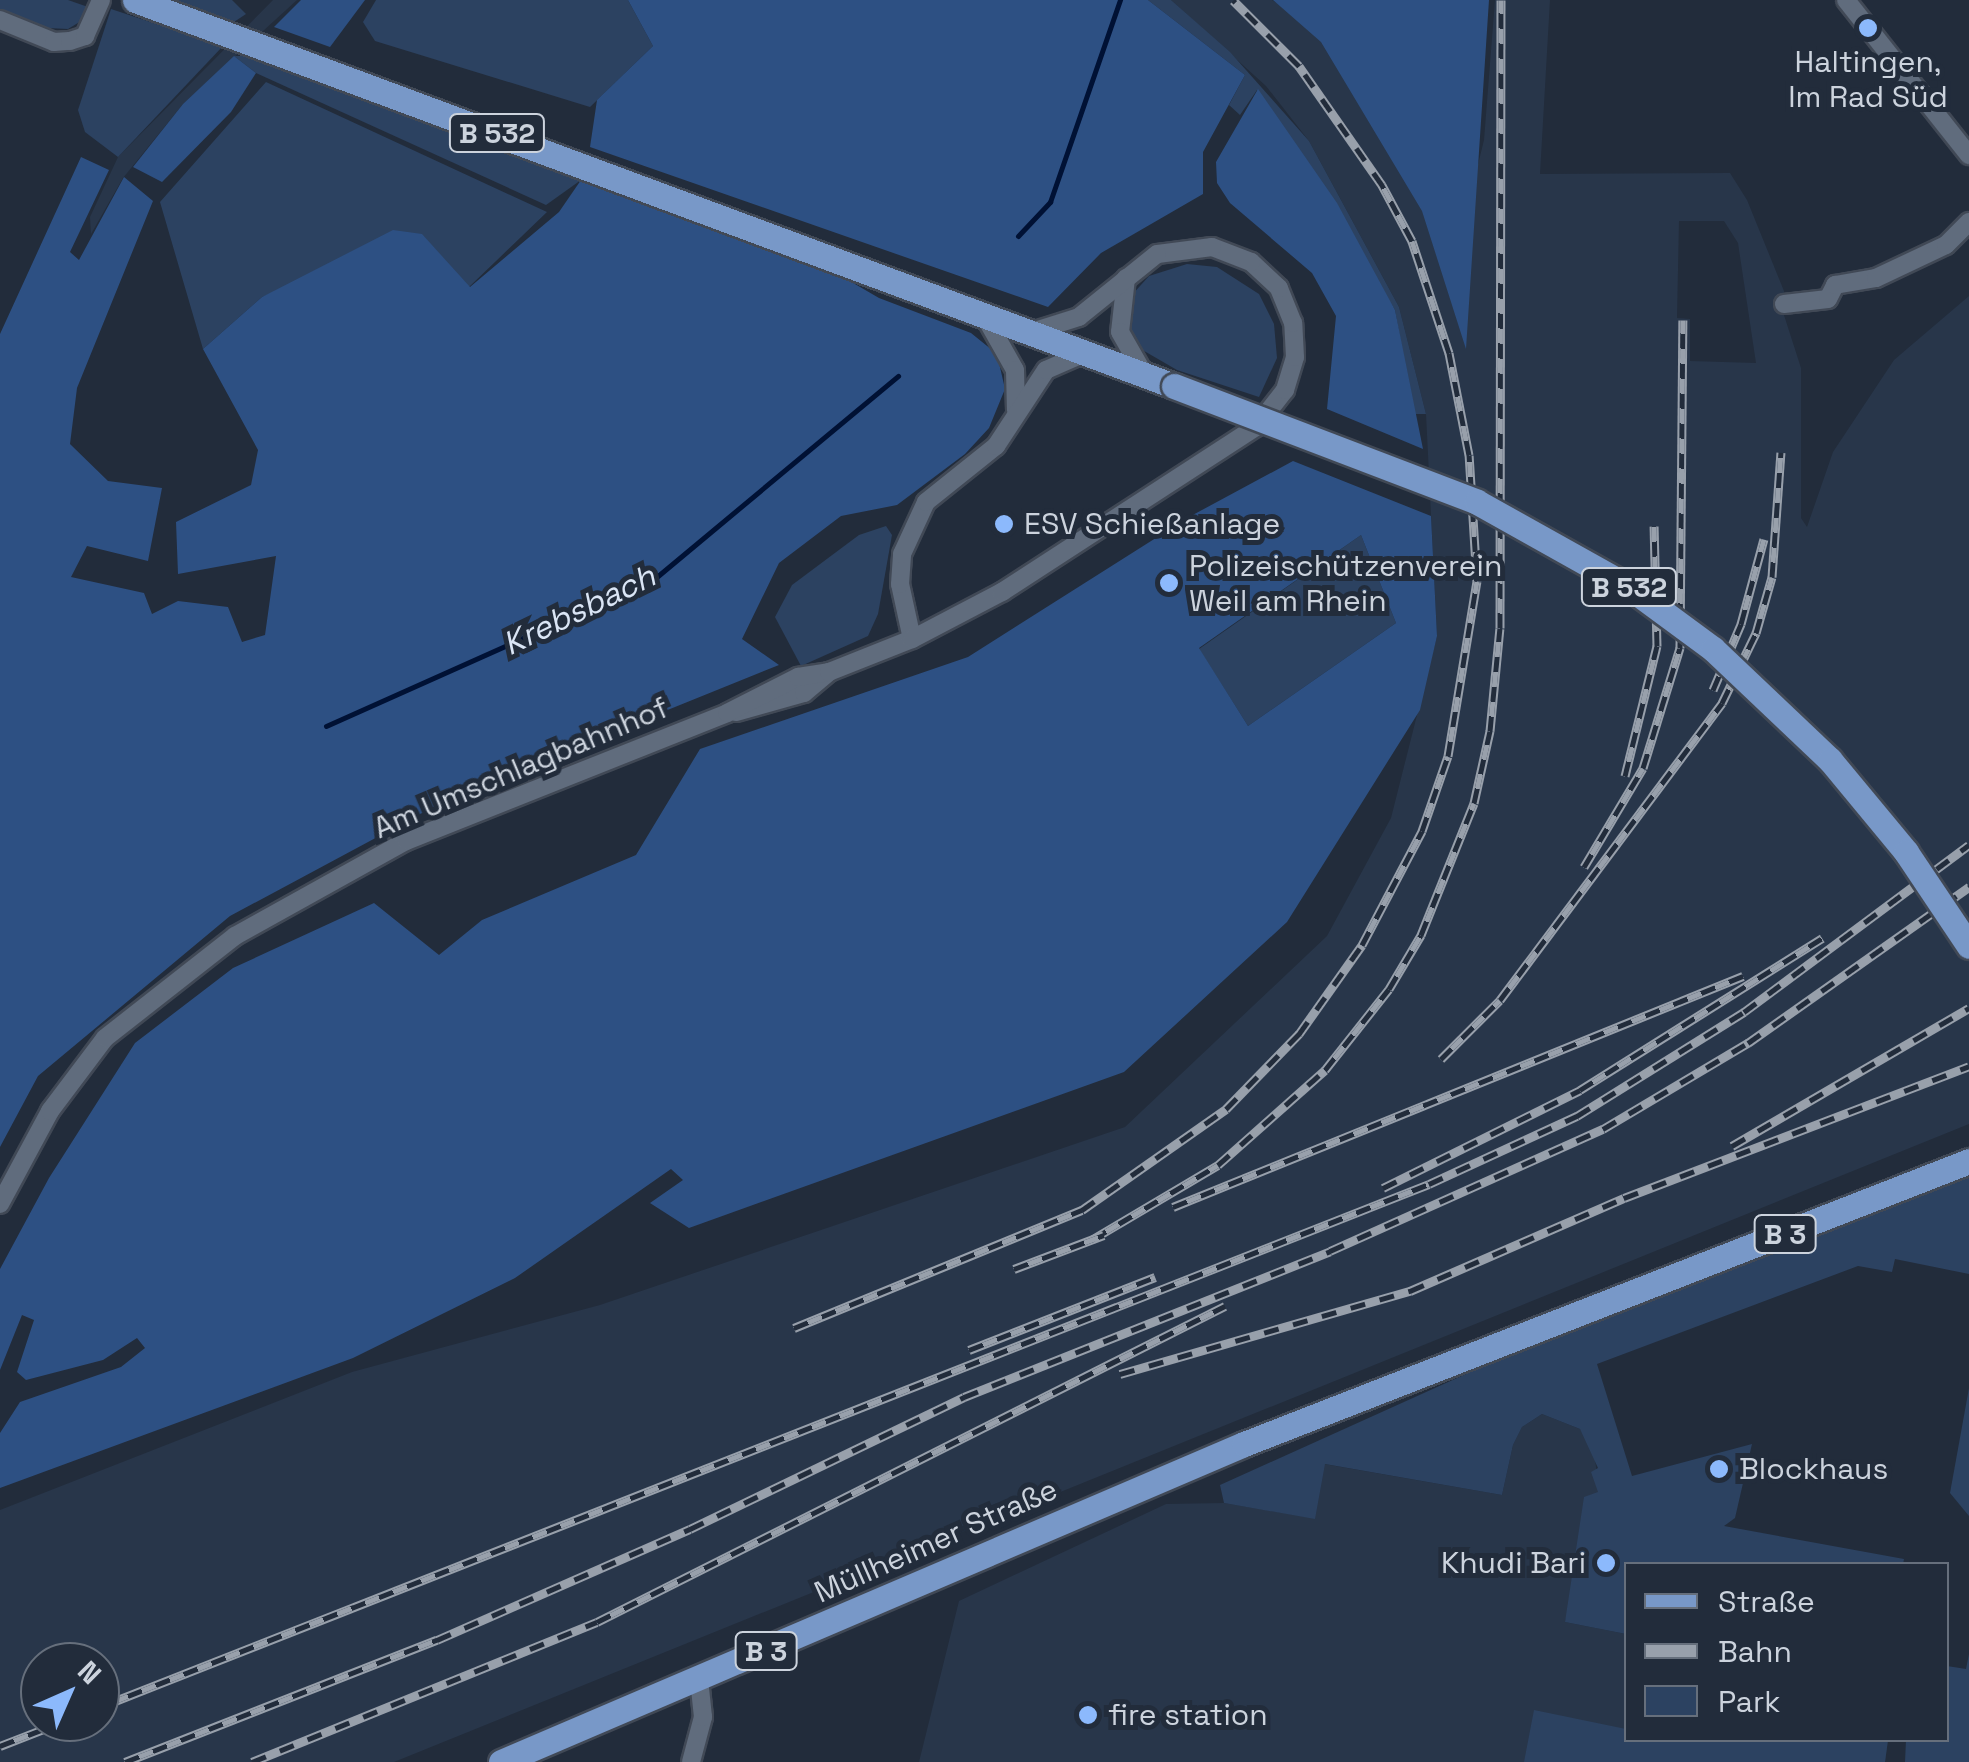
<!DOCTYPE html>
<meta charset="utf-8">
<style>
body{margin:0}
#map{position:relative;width:1969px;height:1762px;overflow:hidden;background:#222c3b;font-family:"Space Grotesk",sans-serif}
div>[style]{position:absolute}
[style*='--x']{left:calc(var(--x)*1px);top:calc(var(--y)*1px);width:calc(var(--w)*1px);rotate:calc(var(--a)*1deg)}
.built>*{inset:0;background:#28364a}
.green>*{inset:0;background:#2c4261}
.forest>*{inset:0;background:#2d5083}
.stream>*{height:5px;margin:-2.5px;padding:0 2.5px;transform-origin:2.5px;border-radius:2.5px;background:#001134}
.roads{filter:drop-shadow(2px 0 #414956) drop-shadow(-2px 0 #414956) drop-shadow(0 2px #414956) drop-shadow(0 -2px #414956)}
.minor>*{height:18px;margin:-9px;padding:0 9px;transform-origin:9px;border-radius:9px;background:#606c7d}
.primary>*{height:25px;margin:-12.5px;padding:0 12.5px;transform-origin:12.5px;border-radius:12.5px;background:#7898c8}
.rail>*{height:9px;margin-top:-4.5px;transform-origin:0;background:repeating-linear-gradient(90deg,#222c3b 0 15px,#98a0ab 0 30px);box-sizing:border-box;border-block:2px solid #98a0ab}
.bridges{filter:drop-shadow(2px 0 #414956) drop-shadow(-2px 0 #414956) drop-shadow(0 2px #414956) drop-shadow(0 -2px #414956)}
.primary-bridge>*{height:25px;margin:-12.5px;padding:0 12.5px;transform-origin:12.5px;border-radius:12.5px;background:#7898c8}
.dots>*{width:28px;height:28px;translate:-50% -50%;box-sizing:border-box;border:5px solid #222c3b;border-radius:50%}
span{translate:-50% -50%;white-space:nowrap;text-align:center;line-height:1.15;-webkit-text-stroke:10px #222c3b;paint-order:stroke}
.shield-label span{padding:2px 8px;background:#222c3b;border:2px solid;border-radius:8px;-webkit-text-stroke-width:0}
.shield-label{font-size:28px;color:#ccd3dd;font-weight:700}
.poi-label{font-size:30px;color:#ccd3dd}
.left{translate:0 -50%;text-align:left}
.right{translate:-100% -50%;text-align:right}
.street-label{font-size:30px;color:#ccd3dd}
.water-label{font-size:32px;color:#dae5f5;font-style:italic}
.legend{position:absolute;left:1624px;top:1562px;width:325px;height:180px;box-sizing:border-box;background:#222c3b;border:2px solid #666f7c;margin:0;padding:12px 18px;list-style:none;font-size:30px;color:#ccd3dd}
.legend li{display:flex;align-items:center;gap:20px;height:50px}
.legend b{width:50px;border:2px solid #666f7c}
.north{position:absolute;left:20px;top:1642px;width:100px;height:100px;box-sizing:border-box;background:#222c3b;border:2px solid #666f7c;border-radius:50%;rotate:45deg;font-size:28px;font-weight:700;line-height:40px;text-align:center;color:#ccd3dd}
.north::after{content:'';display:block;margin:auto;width:35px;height:45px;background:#8cb9fc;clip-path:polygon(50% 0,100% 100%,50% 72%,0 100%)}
</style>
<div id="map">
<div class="built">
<div style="clip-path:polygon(273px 0,297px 0,183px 104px,123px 178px,91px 234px,90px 217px,118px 157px)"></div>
<div style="clip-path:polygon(evenodd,1171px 0,1272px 0,1336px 40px,1457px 250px,1484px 140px,1495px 0,1550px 0,1540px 174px,1730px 173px,1747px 200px,1784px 291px,1783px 312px,1801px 368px,1801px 518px,1807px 527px,1833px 452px,1894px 360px,1969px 296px,1969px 1124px,394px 1762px,0 1762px,0 1510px,352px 1372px,600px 1305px,1125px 1127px,1327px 936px,1391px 818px,1437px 636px,1426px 414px,1399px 307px,1309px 141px,1266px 86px,1171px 0,1679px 221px,1724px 221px,1738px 243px,1756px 363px,1690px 361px,1690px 319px,1677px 318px,1679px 221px,1171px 0,40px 1662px,100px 1662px,100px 1722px,40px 1722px,40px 1662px)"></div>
<div style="clip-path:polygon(1542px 1414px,1580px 1429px,1594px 1450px,1599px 1492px,1565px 1622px,1626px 1634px,1626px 1740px,1888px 1740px,1885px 1762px,919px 1762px,959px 1601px,1166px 1504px,1224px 1503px,1314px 1518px,1324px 1464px,1502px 1495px,1513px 1445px,1522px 1427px)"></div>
</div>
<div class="green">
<div style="clip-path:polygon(0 0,68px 0,88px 7px,86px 18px,68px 29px,47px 28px,0 10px)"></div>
<div style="clip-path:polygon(173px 0,232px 0,246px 14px,234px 22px)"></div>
<div style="clip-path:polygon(376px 0,628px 0,653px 46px,590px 107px,375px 41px,363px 22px)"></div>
<div style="clip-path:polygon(1148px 0,1171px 0,1230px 52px,1309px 141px,1399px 307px,1426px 414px,1414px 414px,1395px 310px,1257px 90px,1240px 115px,1229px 105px,1245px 75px)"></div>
<div style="clip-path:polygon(111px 9px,223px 46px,118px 157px,85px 132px,78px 110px)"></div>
<div style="clip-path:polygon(234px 56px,244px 56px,581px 180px,546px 205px,256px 73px)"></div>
<div style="clip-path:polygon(266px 82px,547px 212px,469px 287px,422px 235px,262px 297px,203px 349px,160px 202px)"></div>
<div style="clip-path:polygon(1187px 264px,1217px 267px,1259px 294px,1274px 324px,1277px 358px,1259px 397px,1177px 370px,1139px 348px,1127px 328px,1131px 296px,1149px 276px)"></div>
<div style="clip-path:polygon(886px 526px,892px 535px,878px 614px,868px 636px,801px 666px,775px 617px,792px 585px,859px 535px)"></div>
<div style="clip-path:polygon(1361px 535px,1396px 623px,1248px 726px,1199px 649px)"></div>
<div style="clip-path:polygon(1969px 1177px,1969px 1274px,1895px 1259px,1892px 1272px,1858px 1266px,1597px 1364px,1632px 1476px,1752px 1444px,1735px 1518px,1724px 1526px,1904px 1559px,1903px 1564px,1626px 1564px,1626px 1634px,1565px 1622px,1584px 1497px,1598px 1492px,1591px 1472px,1598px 1468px,1580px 1429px,1542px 1414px,1522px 1427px,1513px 1445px,1502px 1495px,1325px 1464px,1315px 1519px,1224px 1503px,1220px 1485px,1508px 1355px)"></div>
<div style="clip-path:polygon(1969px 1388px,1969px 1516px,1950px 1493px)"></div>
<div style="clip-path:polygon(1969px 1654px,1969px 1762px,1905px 1762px,1906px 1740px,1946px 1740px,1947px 1666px,1966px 1669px)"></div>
<div style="clip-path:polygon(1534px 1710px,1626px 1729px,1626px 1740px,1888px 1740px,1885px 1762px,1524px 1762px)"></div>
</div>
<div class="forest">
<div style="clip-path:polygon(301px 0,365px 0,330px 47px,274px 27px)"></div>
<div style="clip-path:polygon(628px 0,1148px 0,1245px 75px,1203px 152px,1203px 194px,1101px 253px,1048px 307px,590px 147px,597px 100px,653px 46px)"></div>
<div style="clip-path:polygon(1273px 0,1489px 0,1466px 349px,1422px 211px,1321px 42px)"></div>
<div style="clip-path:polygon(234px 56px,256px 73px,231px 112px,162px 182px,133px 167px,183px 104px)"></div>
<div style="clip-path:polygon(1258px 89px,1337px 203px,1395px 310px,1423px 449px,1327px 409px,1336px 316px,1312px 273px,1230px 203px,1217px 183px,1216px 162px)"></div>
<div style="clip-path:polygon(81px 157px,109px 170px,70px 252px,79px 260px,124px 177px,153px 201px,77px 388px,70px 444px,108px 481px,162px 488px,148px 561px,87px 546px,71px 577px,144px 593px,152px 614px,178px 601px,228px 607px,242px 642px,265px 635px,276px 556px,178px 574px,176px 522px,251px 485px,258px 450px,203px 349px,262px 297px,393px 230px,422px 234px,470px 287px,559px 212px,581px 180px,836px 273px,879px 298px,971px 333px,997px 354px,1005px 389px,989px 428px,965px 454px,897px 505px,841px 516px,779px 563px,742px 639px,779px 665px,450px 798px,230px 916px,38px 1076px,0 1147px,0 334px)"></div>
<div style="clip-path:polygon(evenodd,1293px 461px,1431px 516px,1437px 636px,1420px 710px,1287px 922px,1124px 1072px,689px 1228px,650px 1203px,683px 1180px,671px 1169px,515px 1278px,353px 1358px,0 1488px,0 1433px,20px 1402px,121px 1367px,145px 1348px,137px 1338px,103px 1360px,26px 1380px,17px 1372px,34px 1320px,22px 1315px,0 1370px,0 1269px,49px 1178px,135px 1043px,233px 968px,374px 903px,439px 955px,482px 920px,636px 855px,700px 749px,968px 657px,1189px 517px,1293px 461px,1361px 535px,1396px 623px,1248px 726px,1199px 648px,1361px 535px)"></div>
</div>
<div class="stream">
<div style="--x:1018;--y:236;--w:47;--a:-46.7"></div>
<div style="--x:1050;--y:202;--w:214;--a:-70.9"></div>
<div style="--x:326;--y:726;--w:358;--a:-24.1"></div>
<div style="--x:653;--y:580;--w:319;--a:-39.8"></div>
</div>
<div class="roads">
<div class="minor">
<div style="--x:1846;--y:0;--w:198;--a:51.6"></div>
<div style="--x:0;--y:20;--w:58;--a:22.2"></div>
<div style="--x:54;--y:42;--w:16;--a:-4"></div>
<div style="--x:70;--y:41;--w:16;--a:-18"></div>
<div style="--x:85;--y:36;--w:39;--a:-66"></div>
<div style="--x:1126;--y:278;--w:54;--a:96.3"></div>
<div style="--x:1120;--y:332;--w:48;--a:60.3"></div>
<div style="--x:1784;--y:304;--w:44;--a:-6.5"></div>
<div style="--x:1828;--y:299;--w:16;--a:-63"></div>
<div style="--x:1835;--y:285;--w:42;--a:-9.7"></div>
<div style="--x:1876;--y:278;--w:77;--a:-25.2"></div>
<div style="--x:1946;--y:245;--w:33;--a:-45"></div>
<div style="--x:984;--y:315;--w:63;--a:60.6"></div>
<div style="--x:1015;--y:370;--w:40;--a:88.6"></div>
<div style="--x:912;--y:639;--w:56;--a:-102.3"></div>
<div style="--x:900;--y:584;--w:30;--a:-86"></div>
<div style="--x:902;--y:554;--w:57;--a:-65.2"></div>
<div style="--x:926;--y:502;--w:90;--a:-38.7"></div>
<div style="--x:996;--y:446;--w:91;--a:-56.7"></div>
<div style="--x:1046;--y:370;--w:43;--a:-23.6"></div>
<div style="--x:736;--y:712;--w:71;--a:-15.6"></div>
<div style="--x:804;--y:693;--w:33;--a:-40"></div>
<div style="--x:0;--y:1204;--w:106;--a:-61.7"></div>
<div style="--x:50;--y:1111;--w:91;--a:-53"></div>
<div style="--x:105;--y:1038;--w:165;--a:-38.1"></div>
<div style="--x:235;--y:936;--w:196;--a:-29.1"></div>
<div style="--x:406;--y:841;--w:346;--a:-21.7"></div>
<div style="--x:727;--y:713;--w:80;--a:-26.9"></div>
<div style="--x:798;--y:677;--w:31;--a:-9"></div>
<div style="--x:829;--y:672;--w:89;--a:-21.7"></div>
<div style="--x:912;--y:639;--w:102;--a:-27.6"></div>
<div style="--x:1002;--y:592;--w:303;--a:-33"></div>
<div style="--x:1256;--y:427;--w:47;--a:-51.9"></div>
<div style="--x:1285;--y:390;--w:34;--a:-73"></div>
<div style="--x:1295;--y:357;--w:34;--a:-93"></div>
<div style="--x:1293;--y:323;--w:38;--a:-112"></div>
<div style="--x:1279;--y:288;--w:38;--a:-137"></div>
<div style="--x:1251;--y:262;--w:42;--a:-159"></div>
<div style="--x:1212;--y:247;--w:55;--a:172.7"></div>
<div style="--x:1157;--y:254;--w:100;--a:141.1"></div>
<div style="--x:1079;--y:317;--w:49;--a:162.3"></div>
<div style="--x:691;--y:1762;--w:47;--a:-75.1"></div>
<div style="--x:703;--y:1717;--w:36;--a:-96"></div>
</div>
<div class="primary">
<div style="--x:135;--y:0;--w:1108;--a:20.38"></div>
<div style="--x:501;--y:1762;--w:808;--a:-23.17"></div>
<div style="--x:1244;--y:1444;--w:778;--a:-21.32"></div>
</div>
</div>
<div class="rail">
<div style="--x:1713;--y:690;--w:72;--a:-67"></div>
<div style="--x:1741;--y:624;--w:88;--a:-74.9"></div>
<div style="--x:1625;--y:776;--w:134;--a:-76.2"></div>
<div style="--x:1657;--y:646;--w:120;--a:-91.4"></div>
<div style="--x:1584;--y:867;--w:115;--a:-59.2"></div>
<div style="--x:1643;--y:768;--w:126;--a:-72.9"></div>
<div style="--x:1680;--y:648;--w:328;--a:-89.5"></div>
<div style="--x:1441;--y:1059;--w:83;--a:-45"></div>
<div style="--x:1500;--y:1000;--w:371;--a:-53.2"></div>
<div style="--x:1722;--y:703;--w:78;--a:-64.1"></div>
<div style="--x:1756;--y:633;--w:58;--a:-74.1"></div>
<div style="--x:1772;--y:577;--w:125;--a:-85.9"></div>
<div style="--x:1732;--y:1146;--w:274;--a:-30.2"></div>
<div style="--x:1383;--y:1188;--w:220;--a:-26.4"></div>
<div style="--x:1580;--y:1090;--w:286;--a:-32.1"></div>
<div style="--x:1173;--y:1207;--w:615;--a:-22.06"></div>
<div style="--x:1093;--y:1239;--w:145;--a:-30.6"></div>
<div style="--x:1218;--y:1165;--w:143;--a:-41.6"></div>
<div style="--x:1325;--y:1070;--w:103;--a:-51.7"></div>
<div style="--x:1389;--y:989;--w:63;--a:-59.3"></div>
<div style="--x:1421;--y:935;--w:142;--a:-68.1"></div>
<div style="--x:1474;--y:803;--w:74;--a:-77.5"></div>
<div style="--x:1490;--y:731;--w:103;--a:-84.5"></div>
<div style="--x:1500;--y:628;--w:628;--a:-89.91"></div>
<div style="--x:1014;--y:1269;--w:96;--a:-20.7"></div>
<div style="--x:794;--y:1328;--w:311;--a:-22.3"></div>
<div style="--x:1082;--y:1210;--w:176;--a:-35"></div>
<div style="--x:1226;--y:1109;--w:105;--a:-45.8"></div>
<div style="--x:1299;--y:1034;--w:109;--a:-54.7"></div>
<div style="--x:1362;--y:945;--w:129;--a:-62.2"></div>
<div style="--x:1422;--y:831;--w:79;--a:-70.9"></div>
<div style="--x:1448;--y:756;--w:177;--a:-80.6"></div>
<div style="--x:1477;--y:581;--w:126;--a:-93.6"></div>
<div style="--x:1469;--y:455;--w:104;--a:-101.1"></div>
<div style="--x:1449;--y:353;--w:118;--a:-108.3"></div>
<div style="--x:1412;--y:241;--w:64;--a:-118.2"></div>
<div style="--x:1382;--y:185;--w:145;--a:-124.9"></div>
<div style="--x:1299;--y:66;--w:93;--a:-135"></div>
<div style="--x:969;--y:1350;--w:200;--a:-21.4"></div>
<div style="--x:1120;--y:1374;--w:302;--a:-16"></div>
<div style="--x:1410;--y:1291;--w:233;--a:-23.5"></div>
<div style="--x:1624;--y:1198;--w:369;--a:-20.9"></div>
<div style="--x:100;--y:1707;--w:1428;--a:-21.48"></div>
<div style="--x:1429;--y:1184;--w:163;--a:-24.7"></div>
<div style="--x:1577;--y:1116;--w:197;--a:-31.9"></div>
<div style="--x:1744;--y:1012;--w:280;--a:-36.6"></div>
<div style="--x:0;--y:1746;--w:66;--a:-21.2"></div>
<div style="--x:125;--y:1762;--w:335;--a:-21.4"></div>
<div style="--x:437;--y:1640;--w:276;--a:-23.7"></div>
<div style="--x:690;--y:1529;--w:304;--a:-25.7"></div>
<div style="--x:964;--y:1397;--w:394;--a:-21.7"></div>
<div style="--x:1330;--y:1251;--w:299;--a:-24.1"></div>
<div style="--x:1603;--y:1129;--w:169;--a:-30.7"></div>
<div style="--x:1748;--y:1043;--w:271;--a:-35.2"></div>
<div style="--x:252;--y:1762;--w:372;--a:-22.1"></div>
<div style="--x:597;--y:1622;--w:703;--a:-26.71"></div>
</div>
<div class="bridges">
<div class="primary-bridge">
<div style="--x:1174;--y:386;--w:324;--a:20.9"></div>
<div style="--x:1477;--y:502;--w:174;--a:29.2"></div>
<div style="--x:1629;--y:587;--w:104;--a:36.4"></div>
<div style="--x:1713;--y:649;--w:161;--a:43.5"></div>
<div style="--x:1830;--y:760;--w:119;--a:50.4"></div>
<div style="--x:1906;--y:852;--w:113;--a:56.2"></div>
</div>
</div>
<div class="dots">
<div style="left:1868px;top:28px;background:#8cb9fc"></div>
<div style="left:1004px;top:524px;background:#8cb9fc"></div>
<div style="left:1169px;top:583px;background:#8cb9fc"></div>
<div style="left:1719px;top:1469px;background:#8cb9fc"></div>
<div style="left:1606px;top:1563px;background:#8cb9fc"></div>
<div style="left:1088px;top:1715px;background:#8cb9fc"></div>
</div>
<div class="shield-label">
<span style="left:497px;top:133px">B 532</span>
<span style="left:1629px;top:587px">B 532</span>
<span style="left:1785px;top:1234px">B 3</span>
<span style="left:766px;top:1651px">B 3</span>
</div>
<div class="poi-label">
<span style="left:1868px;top:79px">Haltingen,<br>Im Rad Süd</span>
<span class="left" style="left:1024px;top:524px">ESV Schießanlage</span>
<span class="left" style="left:1189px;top:583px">Polizeischützenverein<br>Weil am Rhein</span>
<span class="left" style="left:1739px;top:1469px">Blockhaus</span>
<span class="right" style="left:1586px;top:1563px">Khudi Bari</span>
<span class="left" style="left:1108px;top:1715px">fire station</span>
</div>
<div class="street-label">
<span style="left:521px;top:768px;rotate:-23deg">Am Umschlagbahnhof</span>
<span style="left:936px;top:1541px;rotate:-24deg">Müllheimer Straße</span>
</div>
<div class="water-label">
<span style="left:579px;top:610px;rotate:-26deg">Krebsbach</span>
</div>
<ul class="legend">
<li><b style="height:12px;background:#7898c8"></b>Straße</li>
<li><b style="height:12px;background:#98a0ab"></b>Bahn</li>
<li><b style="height:28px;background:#2c4261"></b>Park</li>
</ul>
<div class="north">N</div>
</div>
